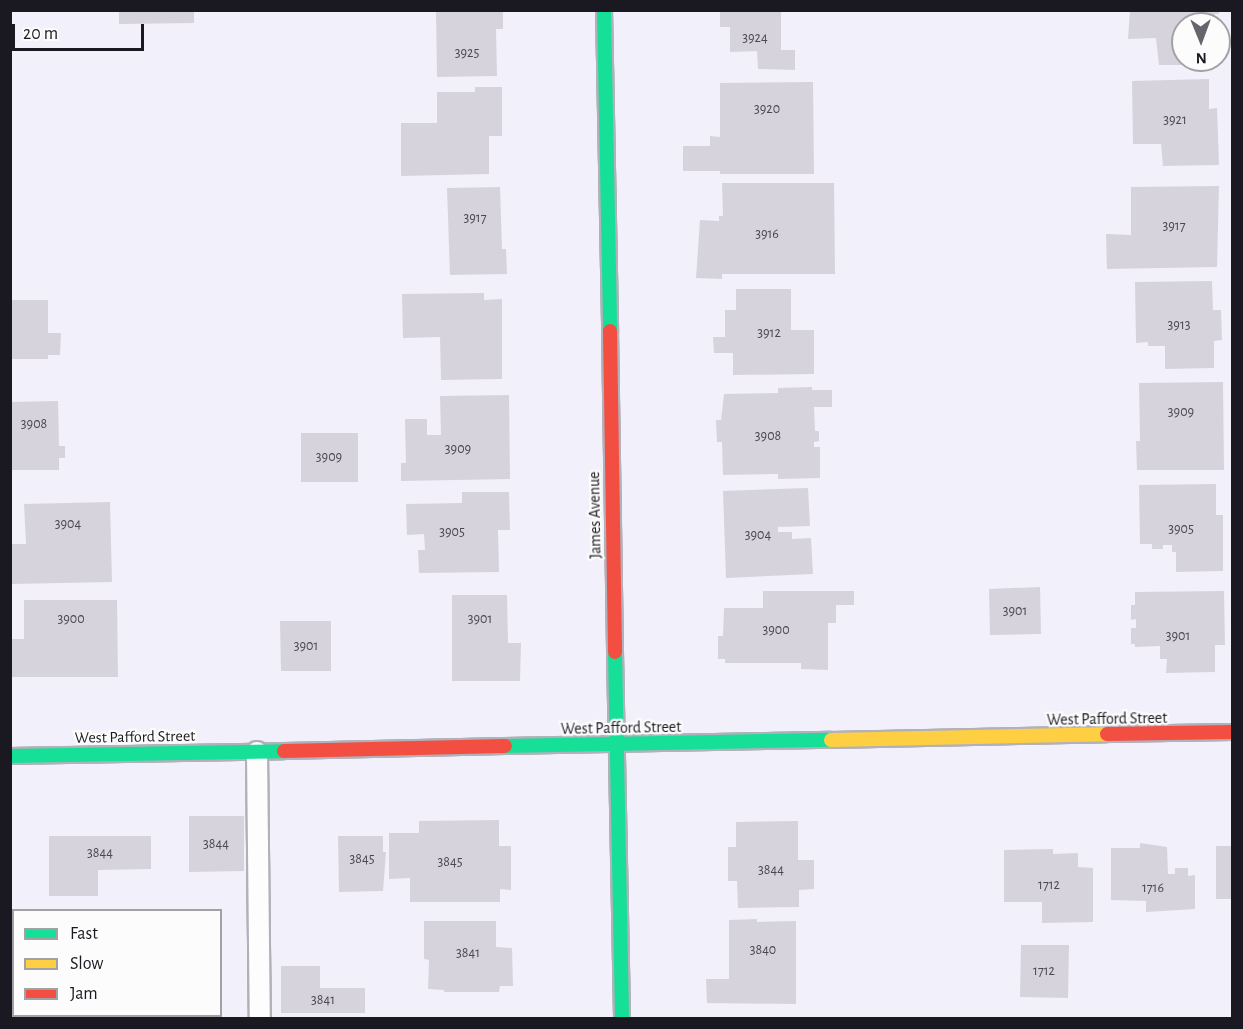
<!DOCTYPE html>
<style>
body{margin:0}
#map{position:relative;width:1243px;height:1029px;overflow:hidden;background:#f2f0fb;font-family:"Alegreya Sans",sans-serif}
div>[style]{position:absolute}
[style*='--x']{left:calc(var(--x)*1px);top:calc(var(--y)*1px);width:calc(var(--w)*1px);rotate:calc(var(--a)*1deg)}
.building>*{inset:0;background:#d6d3dc}
.roads{filter:drop-shadow(2px 0 #b2b1ba) drop-shadow(-2px 0 #b2b1ba) drop-shadow(0 2px #b2b1ba) drop-shadow(0 -2px #b2b1ba)}
.lane>*{height:20px;margin:-10px;padding:0 10px;transform-origin:10px;border-radius:10px;background:#fdfdfe}
.fast>*{height:14px;margin:-7px;padding:0 7px;transform-origin:7px;border-radius:7px;background:#16e098}
.slow>*{height:14px;margin:-7px;padding:0 7px;transform-origin:7px;border-radius:7px;background:#ffcf43}
.jam>*{height:14px;margin:-7px;padding:0 7px;transform-origin:7px;border-radius:7px;background:#f24e42}
span{translate:-50% -50%;white-space:nowrap;text-align:center;line-height:1.15;-webkit-text-stroke:4.5px #fcfcfc;paint-order:stroke}
.number-label{font-size:14px;color:#494850}
.number-label span{-webkit-text-stroke-width:0}
.street-label{font-size:16px;color:#1a1921}
.frame{position:absolute;inset:0;border:12px solid #1a1921;pointer-events:none}
.legend{position:absolute;left:12px;top:909px;width:210px;height:108px;box-sizing:border-box;background:#fcfcfc;border:2px solid #a2a1a4;margin:0;padding:8px 10px;list-style:none;font-size:18px;color:#1a1921}
.legend li{display:flex;align-items:center;gap:12px;height:30px}
.legend b{width:30px;border:2px solid #a2a1a4}
.north{position:absolute;left:1171px;top:12px;width:60px;height:60px;box-sizing:border-box;background:#fcfcfc;border:2px solid #a2a1a4;border-radius:50%;rotate:179deg;font-size:16px;font-weight:700;line-height:24px;text-align:center;color:#1a1921}
.north::after{content:'';display:block;margin:auto;width:21px;height:27px;background:#66646d;clip-path:polygon(50% 0,100% 100%,50% 72%,0 100%)}
.scale{position:absolute;left:12px;top:24px;width:132px;height:27px;box-sizing:border-box;border:3px solid #1a1921;border-top:0;padding-left:8px;font-size:18px;line-height:21px;white-space:nowrap;color:#1a1921;-webkit-text-stroke:4px #fcfcfc;paint-order:stroke}
</style>
<div id="map">
<div class="building">
<div style="clip-path:polygon(119px 10px,194px 10px,194px 23px,119px 24px)"></div>
<div style="clip-path:polygon(436px 10px,503px 10px,503px 29px,496px 29px,497px 76px,437px 77px)"></div>
<div style="clip-path:polygon(720px 10px,781px 10px,781px 50px,795px 50px,795px 70px,758px 69px,757px 51px,730px 52px,730px 27px,720px 27px)"></div>
<div style="clip-path:polygon(1130px 10px,1219px 10px,1219px 14px,1215px 14px,1215px 24px,1183px 24px,1183px 60px,1207px 60px,1207px 65px,1159px 65px,1156px 38px,1128px 39px)"></div>
<div style="clip-path:polygon(1209px 79px,1209px 109px,1217px 108px,1219px 165px,1163px 166px,1161px 144px,1133px 144px,1132px 81px)"></div>
<div style="clip-path:polygon(813px 82px,814px 174px,720px 174px,720px 171px,683px 171px,683px 146px,710px 146px,710px 136px,720px 137px,720px 83px)"></div>
<div style="clip-path:polygon(475px 87px,502px 87px,502px 136px,489px 136px,489px 174px,401px 176px,401px 123px,437px 123px,437px 92px,475px 92px)"></div>
<div style="clip-path:polygon(722px 183px,834px 183px,835px 274px,722px 274px,722px 279px,696px 278px,700px 220px,719px 221px,719px 216px,723px 216px)"></div>
<div style="clip-path:polygon(1219px 186px,1217px 267px,1107px 269px,1106px 234px,1131px 235px,1131px 187px)"></div>
<div style="clip-path:polygon(500px 187px,502px 249px,506px 249px,507px 274px,450px 275px,447px 188px)"></div>
<div style="clip-path:polygon(1212px 281px,1213px 310px,1221px 310px,1222px 340px,1214px 341px,1214px 368px,1165px 369px,1165px 346px,1148px 346px,1148px 342px,1136px 343px,1135px 282px)"></div>
<div style="clip-path:polygon(736px 289px,791px 289px,791px 330px,814px 330px,814px 374px,733px 375px,733px 353px,714px 353px,713px 337px,725px 337px,725px 310px,736px 310px)"></div>
<div style="clip-path:polygon(484px 293px,484px 300px,502px 299px,502px 379px,441px 380px,440px 337px,403px 338px,402px 294px)"></div>
<div style="clip-path:polygon(10px 300px,48px 300px,48px 333px,61px 333px,60px 355px,48px 355px,48px 359px,10px 359px)"></div>
<div style="clip-path:polygon(1223px 382px,1224px 470px,1137px 470px,1136px 441px,1140px 441px,1139px 383px)"></div>
<div style="clip-path:polygon(812px 387px,812px 390px,832px 390px,832px 407px,814px 407px,815px 431px,819px 431px,819px 441px,814px 442px,814px 447px,820px 447px,820px 478px,778px 479px,778px 474px,723px 475px,722px 442px,717px 442px,716px 420px,721px 420px,724px 394px,778px 393px,778px 388px)"></div>
<div style="clip-path:polygon(509px 395px,510px 479px,401px 481px,401px 463px,406px 463px,405px 419px,427px 419px,427px 435px,441px 435px,440px 396px)"></div>
<div style="clip-path:polygon(58px 401px,59px 446px,65px 446px,65px 458px,59px 458px,59px 470px,10px 470px,10px 402px)"></div>
<div style="clip-path:polygon(301px 433px,358px 433px,358px 482px,301px 482px)"></div>
<div style="clip-path:polygon(1216px 484px,1216px 515px,1223px 515px,1223px 571px,1176px 572px,1176px 552px,1172px 552px,1172px 545px,1163px 545px,1163px 549px,1152px 549px,1152px 544px,1140px 544px,1139px 485px)"></div>
<div style="clip-path:polygon(808px 488px,810px 526px,778px 527px,778px 532px,792px 532px,792px 539px,811px 538px,813px 574px,726px 578px,723px 491px)"></div>
<div style="clip-path:polygon(462px 492px,509px 492px,510px 530px,498px 530px,499px 572px,419px 573px,418px 550px,425px 550px,424px 534px,407px 535px,406px 504px,462px 503px)"></div>
<div style="clip-path:polygon(110px 502px,112px 582px,10px 584px,10px 544px,26px 544px,24px 504px)"></div>
<div style="clip-path:polygon(1040px 587px,1041px 634px,990px 635px,989px 589px)"></div>
<div style="clip-path:polygon(763px 591px,854px 591px,854px 605px,836px 605px,836px 623px,828px 623px,828px 670px,801px 669px,801px 663px,725px 663px,725px 659px,718px 659px,718px 636px,723px 636px,724px 608px,763px 608px)"></div>
<div style="clip-path:polygon(1224px 591px,1225px 645px,1215px 645px,1215px 672px,1166px 673px,1167px 659px,1160px 659px,1160px 646px,1135px 647px,1135px 644px,1131px 644px,1131px 628px,1136px 628px,1136px 619px,1131px 620px,1131px 605px,1135px 605px,1135px 592px)"></div>
<div style="clip-path:polygon(452px 595px,507px 595px,508px 643px,521px 643px,520px 681px,452px 681px)"></div>
<div style="clip-path:polygon(24px 600px,117px 600px,118px 677px,10px 677px,10px 639px,24px 639px)"></div>
<div style="clip-path:polygon(280px 621px,331px 621px,331px 671px,281px 671px)"></div>
<div style="clip-path:polygon(189px 816px,244px 816px,244px 871px,189px 872px)"></div>
<div style="clip-path:polygon(499px 820px,499px 846px,511px 846px,511px 890px,500px 889px,500px 902px,410px 902px,410px 878px,389px 879px,389px 833px,419px 833px,419px 821px)"></div>
<div style="clip-path:polygon(798px 821px,798px 860px,814px 860px,814px 889px,799px 890px,799px 907px,738px 908px,737px 881px,728px 881px,728px 847px,736px 847px,736px 822px)"></div>
<div style="clip-path:polygon(49px 836px,151px 836px,151px 869px,98px 870px,98px 896px,49px 896px)"></div>
<div style="clip-path:polygon(338px 836px,383px 836px,383px 852px,386px 852px,383px 891px,339px 892px)"></div>
<div style="clip-path:polygon(1140px 843px,1167px 847px,1168px 874px,1175px 874px,1175px 868px,1188px 868px,1188px 876px,1195px 875px,1195px 909px,1146px 912px,1146px 901px,1111px 900px,1111px 848px,1140px 848px)"></div>
<div style="clip-path:polygon(1216px 846px,1232px 846px,1232px 899px,1216px 899px)"></div>
<div style="clip-path:polygon(1053px 849px,1053px 854px,1078px 853px,1078px 867px,1093px 868px,1093px 922px,1042px 923px,1042px 902px,1004px 902px,1004px 850px)"></div>
<div style="clip-path:polygon(757px 919px,757px 922px,796px 921px,796px 1004px,707px 1003px,706px 979px,729px 979px,729px 920px)"></div>
<div style="clip-path:polygon(424px 921px,496px 921px,496px 947px,512px 948px,513px 986px,500px 986px,499px 992px,444px 992px,444px 990px,428px 989px,429px 960px,424px 959px)"></div>
<div style="clip-path:polygon(1021px 945px,1069px 945px,1068px 998px,1020px 997px)"></div>
<div style="clip-path:polygon(281px 966px,320px 966px,320px 988px,365px 988px,365px 1013px,281px 1013px)"></div>
</div>
<div class="roads">
<div class="lane">
<div style="--x:257;--y:752;--w:266;--a:89.4"></div>
</div>
<div class="fast">
<div style="--x:604;--y:10;--w:321;--a:88.9"></div>
<div style="--x:615;--y:652;--w:366;--a:88.9"></div>
<div style="--x:505;--y:746;--w:326;--a:-1.1"></div>
<div style="--x:10;--y:756;--w:274;--a:-1"></div>
</div>
<div class="slow">
<div style="--x:831;--y:740;--w:276;--a:-1.2"></div>
</div>
<div class="jam">
<div style="--x:610;--y:331;--w:321;--a:89.1"></div>
<div style="--x:1107;--y:734;--w:125;--a:-0.9"></div>
<div style="--x:284;--y:751;--w:221;--a:-1.3"></div>
</div>
</div>
<div class="number-label">
<span style="left:755px;top:38px">3924</span>
<span style="left:467px;top:53px">3925</span>
<span style="left:767px;top:109px">3920</span>
<span style="left:1175px;top:120px">3921</span>
<span style="left:475px;top:218px">3917</span>
<span style="left:1174px;top:226px">3917</span>
<span style="left:767px;top:234px">3916</span>
<span style="left:1179px;top:325px">3913</span>
<span style="left:769px;top:333px">3912</span>
<span style="left:1181px;top:412px">3909</span>
<span style="left:34px;top:424px">3908</span>
<span style="left:768px;top:436px">3908</span>
<span style="left:458px;top:449px">3909</span>
<span style="left:329px;top:457px">3909</span>
<span style="left:68px;top:524px">3904</span>
<span style="left:1181px;top:529px">3905</span>
<span style="left:452px;top:532px">3905</span>
<span style="left:758px;top:535px">3904</span>
<span style="left:1015px;top:611px">3901</span>
<span style="left:71px;top:619px">3900</span>
<span style="left:480px;top:619px">3901</span>
<span style="left:776px;top:630px">3900</span>
<span style="left:1178px;top:636px">3901</span>
<span style="left:306px;top:646px">3901</span>
<span style="left:216px;top:844px">3844</span>
<span style="left:100px;top:853px">3844</span>
<span style="left:362px;top:859px">3845</span>
<span style="left:450px;top:862px">3845</span>
<span style="left:771px;top:870px">3844</span>
<span style="left:1049px;top:885px">1712</span>
<span style="left:1153px;top:888px">1716</span>
<span style="left:763px;top:950px">3840</span>
<span style="left:468px;top:953px">3841</span>
<span style="left:1044px;top:971px">1712</span>
<span style="left:323px;top:1000px">3841</span>
</div>
<div class="street-label">
<span style="left:595px;top:515px;rotate:-91deg">James Avenue</span>
<span style="left:1107px;top:719px;rotate:-1deg">West Pafford Street</span>
<span style="left:621px;top:728px;rotate:-1deg">West Pafford Street</span>
<span style="left:135px;top:737px;rotate:-1deg">West Pafford Street</span>
</div>
<div class="frame"></div>
<ul class="legend">
<li><b style="height:8px;background:#16e098"></b>Fast</li>
<li><b style="height:8px;background:#ffcf43"></b>Slow</li>
<li><b style="height:8px;background:#f24e42"></b>Jam</li>
</ul>
<div class="north">N</div>
<div class="scale">20 m</div>
</div>
